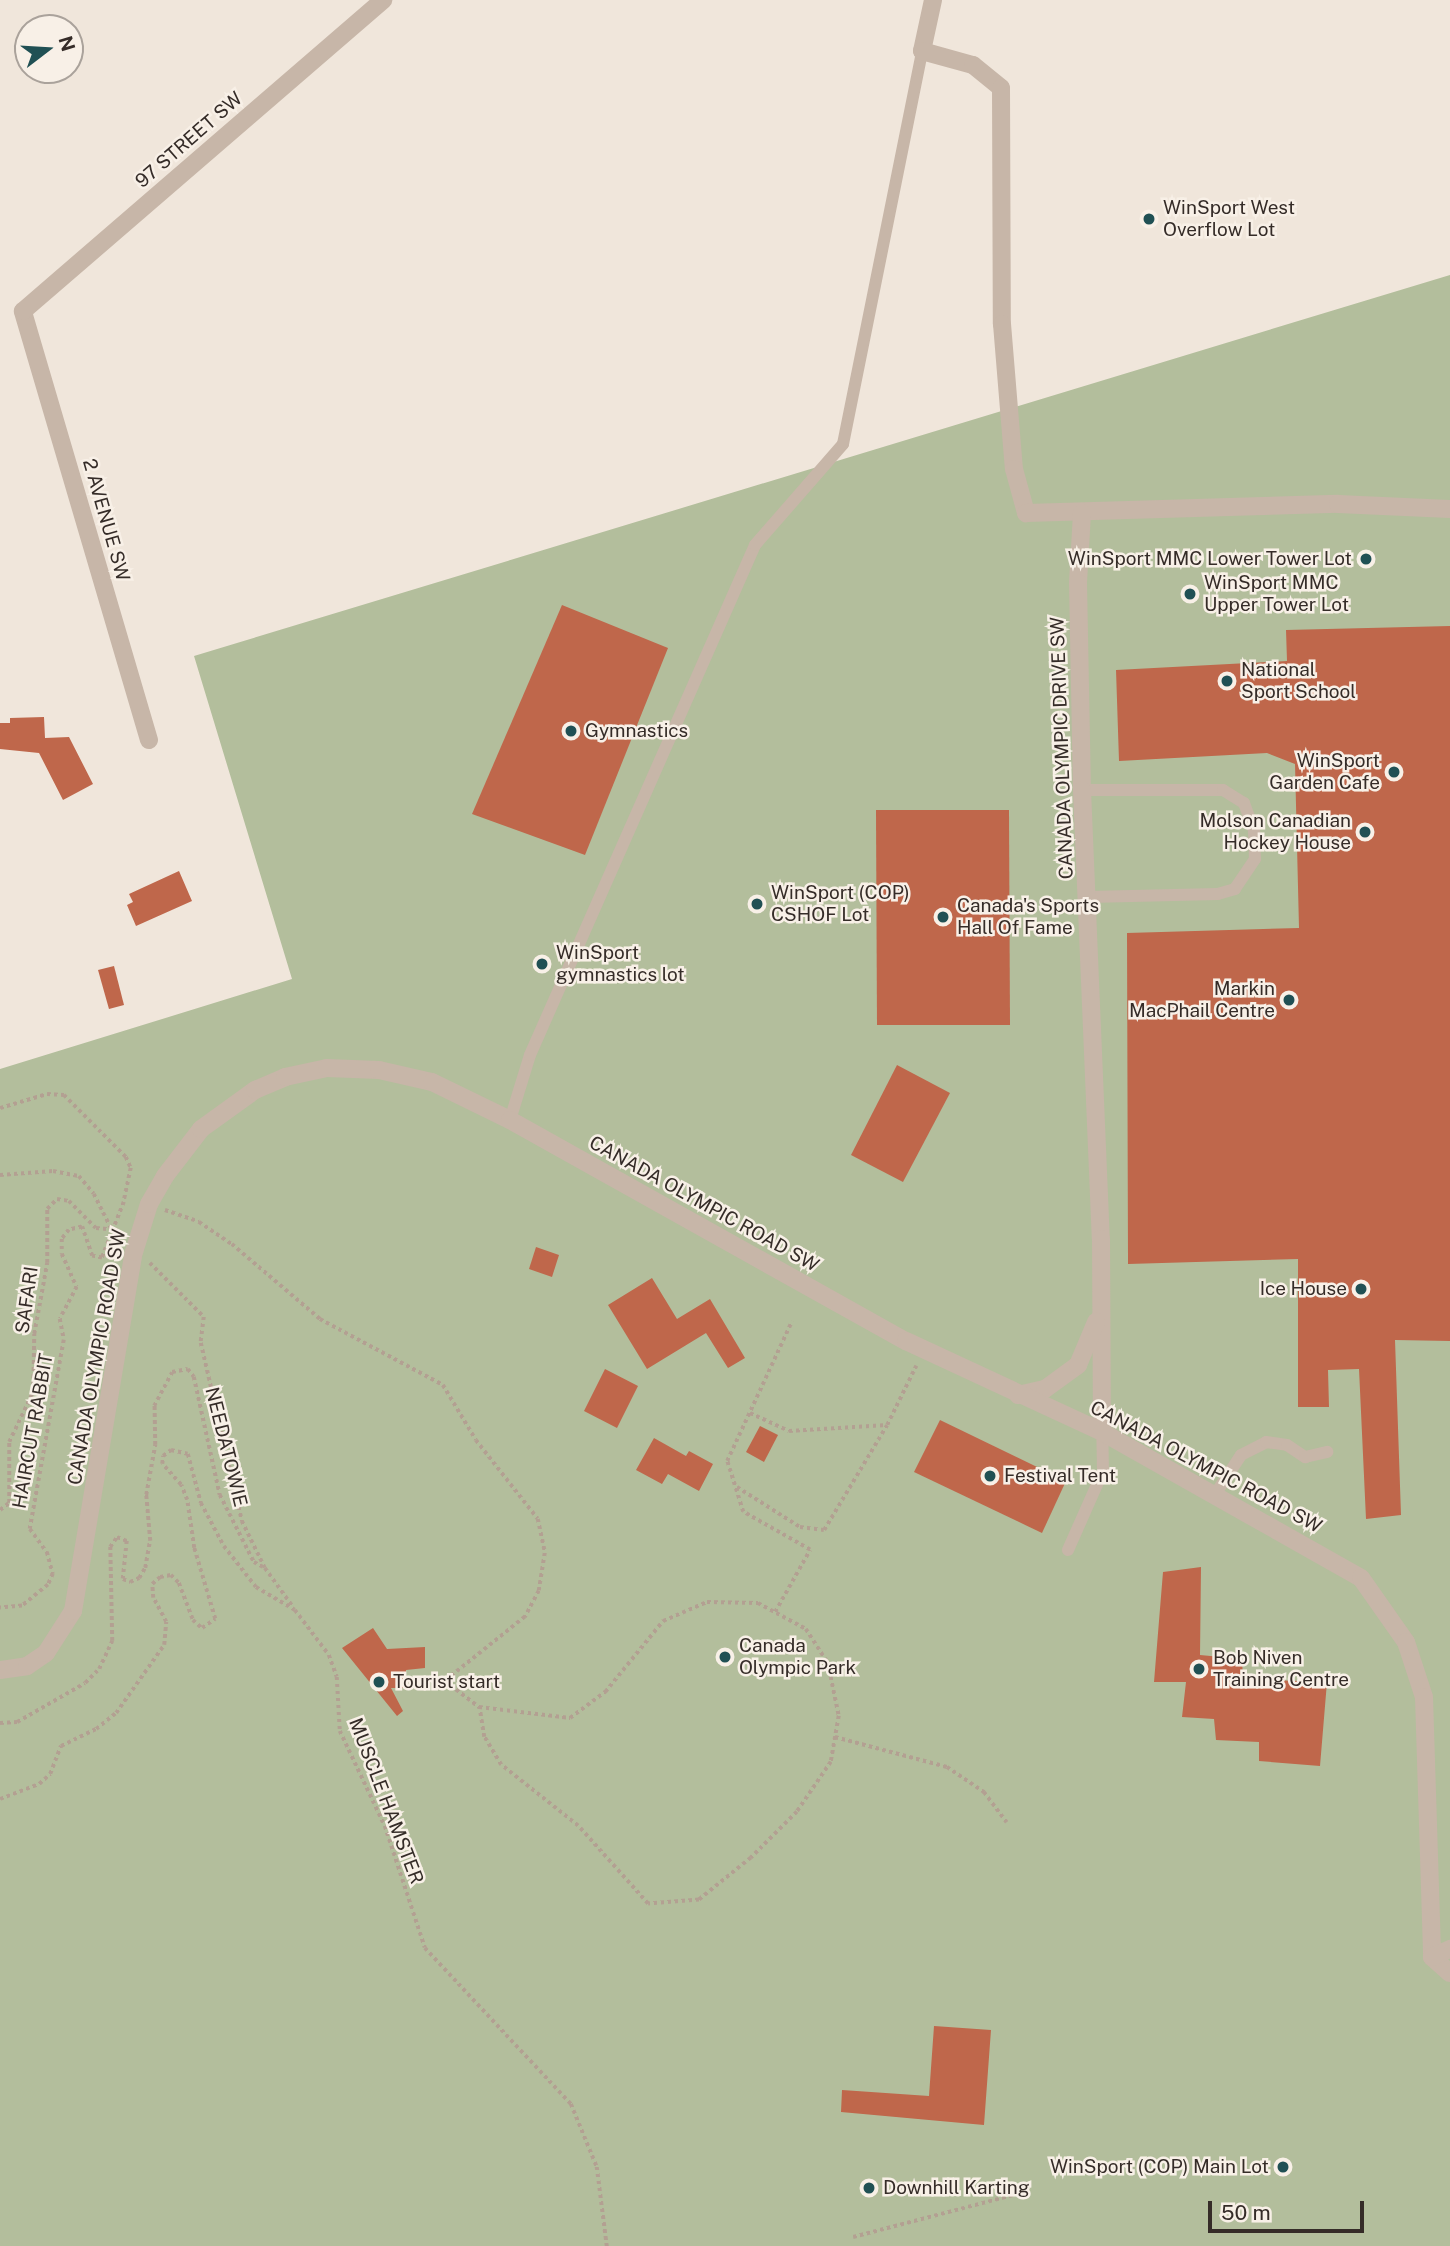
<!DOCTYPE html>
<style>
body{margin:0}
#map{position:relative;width:1450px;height:2246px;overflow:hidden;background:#f0e6db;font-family:"Public Sans",sans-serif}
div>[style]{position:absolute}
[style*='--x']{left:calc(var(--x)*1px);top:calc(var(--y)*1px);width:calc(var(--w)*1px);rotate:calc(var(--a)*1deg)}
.green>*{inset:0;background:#b3be9c}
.building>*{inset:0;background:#bf674b}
.path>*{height:3.5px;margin-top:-1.75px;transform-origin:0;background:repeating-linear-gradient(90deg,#b3a092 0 3.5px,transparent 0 7px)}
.service>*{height:12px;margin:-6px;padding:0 6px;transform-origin:6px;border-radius:6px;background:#c7b6a8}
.minor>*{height:18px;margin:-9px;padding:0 9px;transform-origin:9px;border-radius:9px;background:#c7b6a8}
.dots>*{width:19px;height:19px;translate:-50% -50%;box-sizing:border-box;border:4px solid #f8f0e7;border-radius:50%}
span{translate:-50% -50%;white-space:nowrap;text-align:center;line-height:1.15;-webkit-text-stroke:5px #f8f0e7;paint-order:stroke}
.street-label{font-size:19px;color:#352c28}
.poi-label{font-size:19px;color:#352c28}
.left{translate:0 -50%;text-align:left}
.right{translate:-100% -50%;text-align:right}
.north{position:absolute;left:14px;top:14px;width:70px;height:70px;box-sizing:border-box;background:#f8f0e7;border:2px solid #aaa29b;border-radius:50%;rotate:73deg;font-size:19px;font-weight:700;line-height:28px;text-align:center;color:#352c28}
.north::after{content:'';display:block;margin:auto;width:24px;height:32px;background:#205054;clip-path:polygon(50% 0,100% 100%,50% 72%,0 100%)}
.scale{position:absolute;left:1208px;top:2201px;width:156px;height:32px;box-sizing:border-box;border:4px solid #352c28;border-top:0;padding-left:9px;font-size:21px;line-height:24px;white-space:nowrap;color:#352c28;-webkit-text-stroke:5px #f8f0e7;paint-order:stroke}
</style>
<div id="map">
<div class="green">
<div style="clip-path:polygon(1450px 275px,1450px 2246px,0 2246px,0 1069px,292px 979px,194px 656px)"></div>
</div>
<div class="building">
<div style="clip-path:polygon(562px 605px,668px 648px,585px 855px,472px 814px)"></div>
<div style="clip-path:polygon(1450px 626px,1450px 1341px,1395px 1340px,1401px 1515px,1366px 1519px,1359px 1369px,1328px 1370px,1329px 1407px,1298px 1407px,1298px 1259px,1128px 1264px,1127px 933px,1299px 928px,1295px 764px,1267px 753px,1119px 761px,1116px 670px,1287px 661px,1286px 630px)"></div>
<div style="clip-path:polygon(44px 717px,45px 738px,69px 737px,93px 784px,63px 800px,39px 753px,0 749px,0 723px,10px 723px,10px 718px)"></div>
<div style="clip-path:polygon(876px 810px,1009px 810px,1010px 1025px,877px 1025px)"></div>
<div style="clip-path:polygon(179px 871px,192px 901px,136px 926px,127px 905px,133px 902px,129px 894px)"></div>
<div style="clip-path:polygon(114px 966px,124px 1005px,109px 1009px,98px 970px)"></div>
<div style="clip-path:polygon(897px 1065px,950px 1093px,903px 1182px,851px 1155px)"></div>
<div style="clip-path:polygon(536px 1247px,559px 1255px,552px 1277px,529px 1269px)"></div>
<div style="clip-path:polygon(652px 1278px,677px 1319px,710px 1299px,745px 1358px,728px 1368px,706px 1333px,647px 1369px,608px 1305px)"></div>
<div style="clip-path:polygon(605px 1369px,638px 1386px,617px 1428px,584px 1411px)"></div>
<div style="clip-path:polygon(940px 1420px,1066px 1481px,1042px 1533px,914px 1472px)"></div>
<div style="clip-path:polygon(760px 1426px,778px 1435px,764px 1462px,746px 1452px)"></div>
<div style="clip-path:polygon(654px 1438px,686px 1456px,689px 1451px,713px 1464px,699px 1491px,668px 1474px,662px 1484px,636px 1470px)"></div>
<div style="clip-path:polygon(1201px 1567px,1200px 1655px,1242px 1659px,1243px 1679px,1327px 1682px,1320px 1766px,1259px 1761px,1259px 1742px,1216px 1740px,1214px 1719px,1182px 1717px,1186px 1682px,1154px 1682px,1163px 1572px)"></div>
<div style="clip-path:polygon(373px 1628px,387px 1649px,425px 1647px,425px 1668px,406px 1670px,406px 1688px,391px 1688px,403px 1711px,397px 1716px,342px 1648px)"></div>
<div style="clip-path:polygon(934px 2026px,991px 2030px,984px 2125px,841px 2112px,842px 2090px,929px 2096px)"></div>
</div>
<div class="path">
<div style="--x:0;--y:1108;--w:49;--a:-16.6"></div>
<div style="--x:47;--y:1094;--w:17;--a:3"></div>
<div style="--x:64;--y:1095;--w:88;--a:45"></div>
<div style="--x:126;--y:1157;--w:12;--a:66"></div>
<div style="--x:131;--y:1168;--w:35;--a:102"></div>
<div style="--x:124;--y:1202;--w:60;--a:111.4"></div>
<div style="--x:102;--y:1258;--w:10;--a:-169"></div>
<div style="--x:92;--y:1256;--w:31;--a:-109"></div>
<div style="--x:82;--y:1227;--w:13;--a:167"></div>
<div style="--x:69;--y:1230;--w:11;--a:128"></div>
<div style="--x:62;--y:1239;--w:15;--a:90"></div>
<div style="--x:62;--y:1254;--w:36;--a:66"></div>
<div style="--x:77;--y:1287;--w:36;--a:118"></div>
<div style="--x:60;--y:1319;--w:21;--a:79"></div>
<div style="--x:64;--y:1340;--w:192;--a:100.2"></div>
<div style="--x:30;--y:1529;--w:29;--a:54"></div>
<div style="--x:47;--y:1552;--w:23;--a:75"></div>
<div style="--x:53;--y:1574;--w:12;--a:114"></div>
<div style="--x:48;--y:1585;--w:33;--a:141"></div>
<div style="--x:22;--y:1606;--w:22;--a:175"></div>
<div style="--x:0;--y:1175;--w:53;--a:-4.3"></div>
<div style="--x:53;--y:1171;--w:26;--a:11"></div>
<div style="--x:79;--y:1176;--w:23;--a:50"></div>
<div style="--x:94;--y:1194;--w:42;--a:63.4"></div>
<div style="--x:165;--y:1210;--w:36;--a:19"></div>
<div style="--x:199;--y:1222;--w:40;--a:34"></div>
<div style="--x:232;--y:1244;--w:116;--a:40.4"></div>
<div style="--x:320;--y:1319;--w:140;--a:28.2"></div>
<div style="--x:443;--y:1385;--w:64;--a:59"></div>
<div style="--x:476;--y:1440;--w:100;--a:51.9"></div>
<div style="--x:538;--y:1519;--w:35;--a:78"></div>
<div style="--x:545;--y:1553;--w:38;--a:99"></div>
<div style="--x:539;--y:1591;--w:30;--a:118"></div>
<div style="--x:525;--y:1617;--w:102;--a:141.3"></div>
<div style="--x:445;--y:1681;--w:43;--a:37.4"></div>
<div style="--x:479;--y:1707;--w:92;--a:6.9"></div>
<div style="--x:570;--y:1718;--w:44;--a:-36.6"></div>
<div style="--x:605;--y:1692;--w:92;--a:-50.8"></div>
<div style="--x:663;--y:1621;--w:48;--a:-23.4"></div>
<div style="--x:707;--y:1602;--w:51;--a:1.1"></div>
<div style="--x:758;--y:1603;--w:55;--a:28.4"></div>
<div style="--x:806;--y:1629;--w:40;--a:57.1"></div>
<div style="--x:828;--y:1663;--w:54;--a:78.3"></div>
<div style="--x:839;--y:1716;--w:47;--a:99.9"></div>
<div style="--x:831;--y:1762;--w:60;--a:124.2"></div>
<div style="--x:797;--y:1812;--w:65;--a:135"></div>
<div style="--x:751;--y:1858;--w:67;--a:141.1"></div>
<div style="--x:699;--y:1900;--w:51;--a:175.5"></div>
<div style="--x:648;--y:1904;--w:105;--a:-131.9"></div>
<div style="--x:578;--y:1826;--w:98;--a:-141.6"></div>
<div style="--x:501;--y:1765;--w:33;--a:-121"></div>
<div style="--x:484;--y:1737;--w:30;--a:-99"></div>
<div style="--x:150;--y:1263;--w:76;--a:45"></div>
<div style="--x:204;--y:1317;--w:26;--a:97"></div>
<div style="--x:201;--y:1343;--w:183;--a:77"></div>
<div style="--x:242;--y:1521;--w:52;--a:63.9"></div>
<div style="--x:265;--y:1568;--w:49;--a:54.1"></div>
<div style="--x:750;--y:1413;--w:43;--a:24.8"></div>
<div style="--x:789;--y:1431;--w:98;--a:-3.5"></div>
<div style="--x:887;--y:1425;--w:66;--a:-63.8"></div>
<div style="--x:737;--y:1487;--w:75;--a:32.4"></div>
<div style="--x:800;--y:1527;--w:24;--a:7"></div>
<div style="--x:824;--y:1530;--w:122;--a:-59"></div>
<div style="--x:0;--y:1510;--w:11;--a:-38"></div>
<div style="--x:9;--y:1503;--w:61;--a:-90"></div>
<div style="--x:9;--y:1442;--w:55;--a:-64.4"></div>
<div style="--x:33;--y:1392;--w:58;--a:-89"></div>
<div style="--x:34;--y:1334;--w:72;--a:-79.6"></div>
<div style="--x:47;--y:1263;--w:54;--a:-90"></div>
<div style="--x:47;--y:1209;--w:14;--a:-45"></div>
<div style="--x:57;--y:1199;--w:12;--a:9"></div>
<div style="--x:69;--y:1201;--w:38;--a:45"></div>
<div style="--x:96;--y:1228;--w:22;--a:5"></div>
<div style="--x:118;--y:1230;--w:5;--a:90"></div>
<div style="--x:775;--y:1612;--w:71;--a:-60.6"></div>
<div style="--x:810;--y:1550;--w:77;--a:-150.4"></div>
<div style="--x:743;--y:1512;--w:53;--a:-107.4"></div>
<div style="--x:727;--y:1461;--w:154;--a:-65.1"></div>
<div style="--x:0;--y:1723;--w:17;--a:-3"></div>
<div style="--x:17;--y:1722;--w:78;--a:-29.8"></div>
<div style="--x:85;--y:1683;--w:20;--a:-45"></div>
<div style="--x:99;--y:1669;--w:31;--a:-65"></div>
<div style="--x:112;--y:1641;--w:94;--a:-91.2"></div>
<div style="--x:110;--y:1547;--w:12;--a:-55"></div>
<div style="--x:117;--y:1537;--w:11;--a:22"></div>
<div style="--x:127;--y:1541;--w:38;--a:96"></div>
<div style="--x:123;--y:1579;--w:8;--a:23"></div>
<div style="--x:130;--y:1582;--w:10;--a:-24"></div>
<div style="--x:139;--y:1578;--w:12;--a:-59"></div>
<div style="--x:145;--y:1568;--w:27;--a:-80"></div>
<div style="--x:150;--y:1541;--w:46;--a:-95"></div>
<div style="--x:146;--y:1495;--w:51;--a:-79.8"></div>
<div style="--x:155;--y:1445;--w:39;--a:-91"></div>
<div style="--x:154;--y:1406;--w:38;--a:-62"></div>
<div style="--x:172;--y:1372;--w:16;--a:-11"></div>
<div style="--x:188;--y:1369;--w:10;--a:53"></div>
<div style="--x:194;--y:1377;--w:121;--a:77.6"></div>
<div style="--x:220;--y:1495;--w:75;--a:63.1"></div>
<div style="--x:254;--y:1562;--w:10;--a:29"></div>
<div style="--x:835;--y:1737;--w:116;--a:15"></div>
<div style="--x:947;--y:1767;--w:45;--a:34"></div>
<div style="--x:984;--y:1792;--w:38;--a:53"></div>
<div style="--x:0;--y:1799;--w:42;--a:-21"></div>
<div style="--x:39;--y:1784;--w:15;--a:-42"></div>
<div style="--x:50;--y:1774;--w:30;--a:-69"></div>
<div style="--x:61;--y:1746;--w:39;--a:-26"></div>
<div style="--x:96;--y:1729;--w:26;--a:-39"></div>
<div style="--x:116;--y:1713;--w:83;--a:-54.8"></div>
<div style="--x:164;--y:1645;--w:23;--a:-85"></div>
<div style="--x:166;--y:1622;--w:27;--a:-118"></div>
<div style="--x:153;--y:1598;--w:14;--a:-94"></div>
<div style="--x:152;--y:1584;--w:11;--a:-41"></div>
<div style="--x:160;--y:1577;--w:11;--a:-10"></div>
<div style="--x:171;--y:1575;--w:11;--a:45"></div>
<div style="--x:179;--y:1583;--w:40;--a:69"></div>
<div style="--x:193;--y:1620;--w:12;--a:42"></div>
<div style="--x:202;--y:1628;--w:16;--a:-35"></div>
<div style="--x:215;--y:1619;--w:74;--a:-106.5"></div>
<div style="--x:194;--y:1548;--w:49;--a:-98.3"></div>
<div style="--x:187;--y:1500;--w:16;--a:-112"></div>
<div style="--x:181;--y:1485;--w:28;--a:-132"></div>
<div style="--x:162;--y:1464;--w:8;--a:-83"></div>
<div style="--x:163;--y:1456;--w:10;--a:-37"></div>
<div style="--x:171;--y:1450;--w:17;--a:13"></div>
<div style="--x:188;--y:1454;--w:51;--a:75.1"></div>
<div style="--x:201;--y:1503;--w:49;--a:61.9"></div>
<div style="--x:224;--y:1546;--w:52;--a:52"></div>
<div style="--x:256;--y:1587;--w:45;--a:30.5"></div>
<div style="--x:295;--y:1610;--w:56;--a:52.9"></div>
<div style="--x:329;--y:1655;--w:23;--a:70"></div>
<div style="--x:337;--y:1677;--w:54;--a:86.8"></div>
<div style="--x:340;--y:1731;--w:105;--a:64.7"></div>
<div style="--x:385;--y:1826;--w:128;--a:71.8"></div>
<div style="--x:425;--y:1948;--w:214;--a:46.9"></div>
<div style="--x:571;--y:2104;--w:68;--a:67.6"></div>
<div style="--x:597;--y:2167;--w:80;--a:82.8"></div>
<div style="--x:853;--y:2237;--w:177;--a:-14.7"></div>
</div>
<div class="service">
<div style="--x:1082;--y:790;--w:141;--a:0"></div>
<div style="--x:1223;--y:790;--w:25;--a:32"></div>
<div style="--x:1244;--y:803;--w:30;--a:70"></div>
<div style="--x:1254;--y:831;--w:28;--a:88"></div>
<div style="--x:1255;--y:859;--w:36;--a:124"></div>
<div style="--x:1235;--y:889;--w:18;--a:164"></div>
<div style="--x:1218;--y:894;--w:130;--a:178.7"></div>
<div style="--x:510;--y:1120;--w:68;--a:-72.9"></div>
<div style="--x:530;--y:1055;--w:557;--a:-66.19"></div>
<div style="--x:755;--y:545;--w:134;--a:-48.9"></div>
<div style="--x:843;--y:444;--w:401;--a:-78.6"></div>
<div style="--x:1214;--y:1496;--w:49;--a:-56.6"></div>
<div style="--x:1241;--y:1455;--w:28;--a:-27"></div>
<div style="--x:1266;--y:1442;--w:21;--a:8"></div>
<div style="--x:1287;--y:1445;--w:22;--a:34"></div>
<div style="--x:1305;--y:1457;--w:23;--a:-13"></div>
<div style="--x:1068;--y:1550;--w:86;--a:-66.1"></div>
<div style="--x:1103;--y:1471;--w:39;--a:-91"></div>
</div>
<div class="minor">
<div style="--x:933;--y:0;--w:52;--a:102.2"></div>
<div style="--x:922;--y:51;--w:53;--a:15.4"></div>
<div style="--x:973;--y:65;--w:36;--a:39"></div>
<div style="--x:1001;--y:88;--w:236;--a:89.8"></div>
<div style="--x:1002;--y:324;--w:145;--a:85.3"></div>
<div style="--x:1014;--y:469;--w:46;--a:74.7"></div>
<div style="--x:1026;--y:513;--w:312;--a:-1.7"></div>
<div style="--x:1338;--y:504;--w:112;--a:2.6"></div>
<div style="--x:1082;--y:513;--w:70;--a:93.3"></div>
<div style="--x:1078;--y:583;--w:207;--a:88.9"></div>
<div style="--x:1082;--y:790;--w:449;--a:87.6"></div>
<div style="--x:1101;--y:1239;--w:193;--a:89.7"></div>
<div style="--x:149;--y:740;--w:447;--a:-106.4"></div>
<div style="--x:23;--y:311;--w:476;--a:-40.8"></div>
<div style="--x:1018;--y:1395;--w:28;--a:-13"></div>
<div style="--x:1045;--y:1389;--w:41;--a:-36"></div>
<div style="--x:1078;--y:1365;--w:47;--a:-67.3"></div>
<div style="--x:0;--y:1670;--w:27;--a:-8"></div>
<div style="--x:27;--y:1666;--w:23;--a:-34"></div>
<div style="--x:46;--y:1653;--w:50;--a:-57.3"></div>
<div style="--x:73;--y:1611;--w:364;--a:-80.4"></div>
<div style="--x:134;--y:1252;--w:50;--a:-72.6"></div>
<div style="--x:149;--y:1204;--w:32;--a:-60"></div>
<div style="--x:165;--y:1176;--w:59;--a:-52.5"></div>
<div style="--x:201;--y:1129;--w:67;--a:-35.8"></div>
<div style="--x:255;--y:1090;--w:33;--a:-23"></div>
<div style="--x:285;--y:1077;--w:43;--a:-12.1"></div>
<div style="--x:327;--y:1068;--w:52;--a:2.2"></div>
<div style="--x:379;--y:1070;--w:54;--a:12.8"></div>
<div style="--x:432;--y:1082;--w:87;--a:26"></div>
<div style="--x:510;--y:1120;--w:453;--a:29.2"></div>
<div style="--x:906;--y:1341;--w:216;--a:24.9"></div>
<div style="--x:1102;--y:1432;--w:297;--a:29.4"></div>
<div style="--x:1361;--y:1578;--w:78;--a:54.9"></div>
<div style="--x:1406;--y:1642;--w:58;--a:71.9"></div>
<div style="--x:1424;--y:1697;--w:260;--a:88.2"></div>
<div style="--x:1432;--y:1957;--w:24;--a:42"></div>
<div style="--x:1432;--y:1957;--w:20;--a:-24"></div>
</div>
<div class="dots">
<div style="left:1149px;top:219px;background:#205054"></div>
<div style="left:1366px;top:559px;background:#205054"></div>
<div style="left:1190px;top:594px;background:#205054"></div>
<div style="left:1227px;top:681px;background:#205054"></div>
<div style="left:571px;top:731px;background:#205054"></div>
<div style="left:1394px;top:772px;background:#205054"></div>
<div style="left:1365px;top:832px;background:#205054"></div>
<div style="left:757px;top:904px;background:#205054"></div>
<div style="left:943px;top:917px;background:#205054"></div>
<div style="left:542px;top:964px;background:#205054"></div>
<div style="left:1289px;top:1000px;background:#205054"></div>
<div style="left:1361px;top:1289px;background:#205054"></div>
<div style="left:990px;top:1476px;background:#205054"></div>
<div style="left:725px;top:1657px;background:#205054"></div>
<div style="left:1199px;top:1669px;background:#205054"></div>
<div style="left:379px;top:1682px;background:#205054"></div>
<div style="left:1283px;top:2167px;background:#205054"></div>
<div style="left:869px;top:2188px;background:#205054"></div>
</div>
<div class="street-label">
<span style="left:189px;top:140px;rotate:-41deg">97 STREET SW</span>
<span style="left:106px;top:520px;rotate:74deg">2 AVENUE SW</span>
<span style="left:1062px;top:748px;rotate:-92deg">CANADA OLYMPIC DRIVE SW</span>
<span style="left:704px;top:1204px;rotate:29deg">CANADA OLYMPIC ROAD SW</span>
<span style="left:27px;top:1300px;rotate:-82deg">SAFARI</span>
<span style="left:97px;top:1357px;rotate:-80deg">CANADA OLYMPIC ROAD SW</span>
<span style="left:33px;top:1431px;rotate:-80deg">HAIRCUT RABBIT</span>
<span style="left:226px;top:1447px;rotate:76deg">NEEDATOWIE</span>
<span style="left:1206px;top:1467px;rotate:28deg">CANADA OLYMPIC ROAD SW</span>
<span style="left:386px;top:1801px;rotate:69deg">MUSCLE HAMSTER</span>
</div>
<div class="poi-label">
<span class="left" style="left:1163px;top:219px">WinSport West<br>Overflow Lot</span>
<span class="right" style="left:1352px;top:559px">WinSport MMC Lower Tower Lot</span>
<span class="left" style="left:1204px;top:594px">WinSport MMC<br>Upper Tower Lot</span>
<span class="left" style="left:1241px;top:681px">National<br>Sport School</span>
<span class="left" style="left:585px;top:731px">Gymnastics</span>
<span class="right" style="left:1380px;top:772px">WinSport<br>Garden Cafe</span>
<span class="right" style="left:1351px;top:832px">Molson Canadian<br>Hockey House</span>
<span class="left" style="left:771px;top:904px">WinSport (COP)<br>CSHOF Lot</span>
<span class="left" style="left:957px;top:917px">Canada's Sports<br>Hall Of Fame</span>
<span class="left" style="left:556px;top:964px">WinSport<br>gymnastics lot</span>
<span class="right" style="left:1275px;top:1000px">Markin<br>MacPhail Centre</span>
<span class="right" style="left:1347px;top:1289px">Ice House</span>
<span class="left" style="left:1004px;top:1476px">Festival Tent</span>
<span class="left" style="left:739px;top:1657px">Canada<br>Olympic Park</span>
<span class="left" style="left:1213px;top:1669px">Bob Niven<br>Training Centre</span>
<span class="left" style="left:393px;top:1682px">Tourist start</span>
<span class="right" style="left:1269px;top:2167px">WinSport (COP) Main Lot</span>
<span class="left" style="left:883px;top:2188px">Downhill Karting</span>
</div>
<div class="north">N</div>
<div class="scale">50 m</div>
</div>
